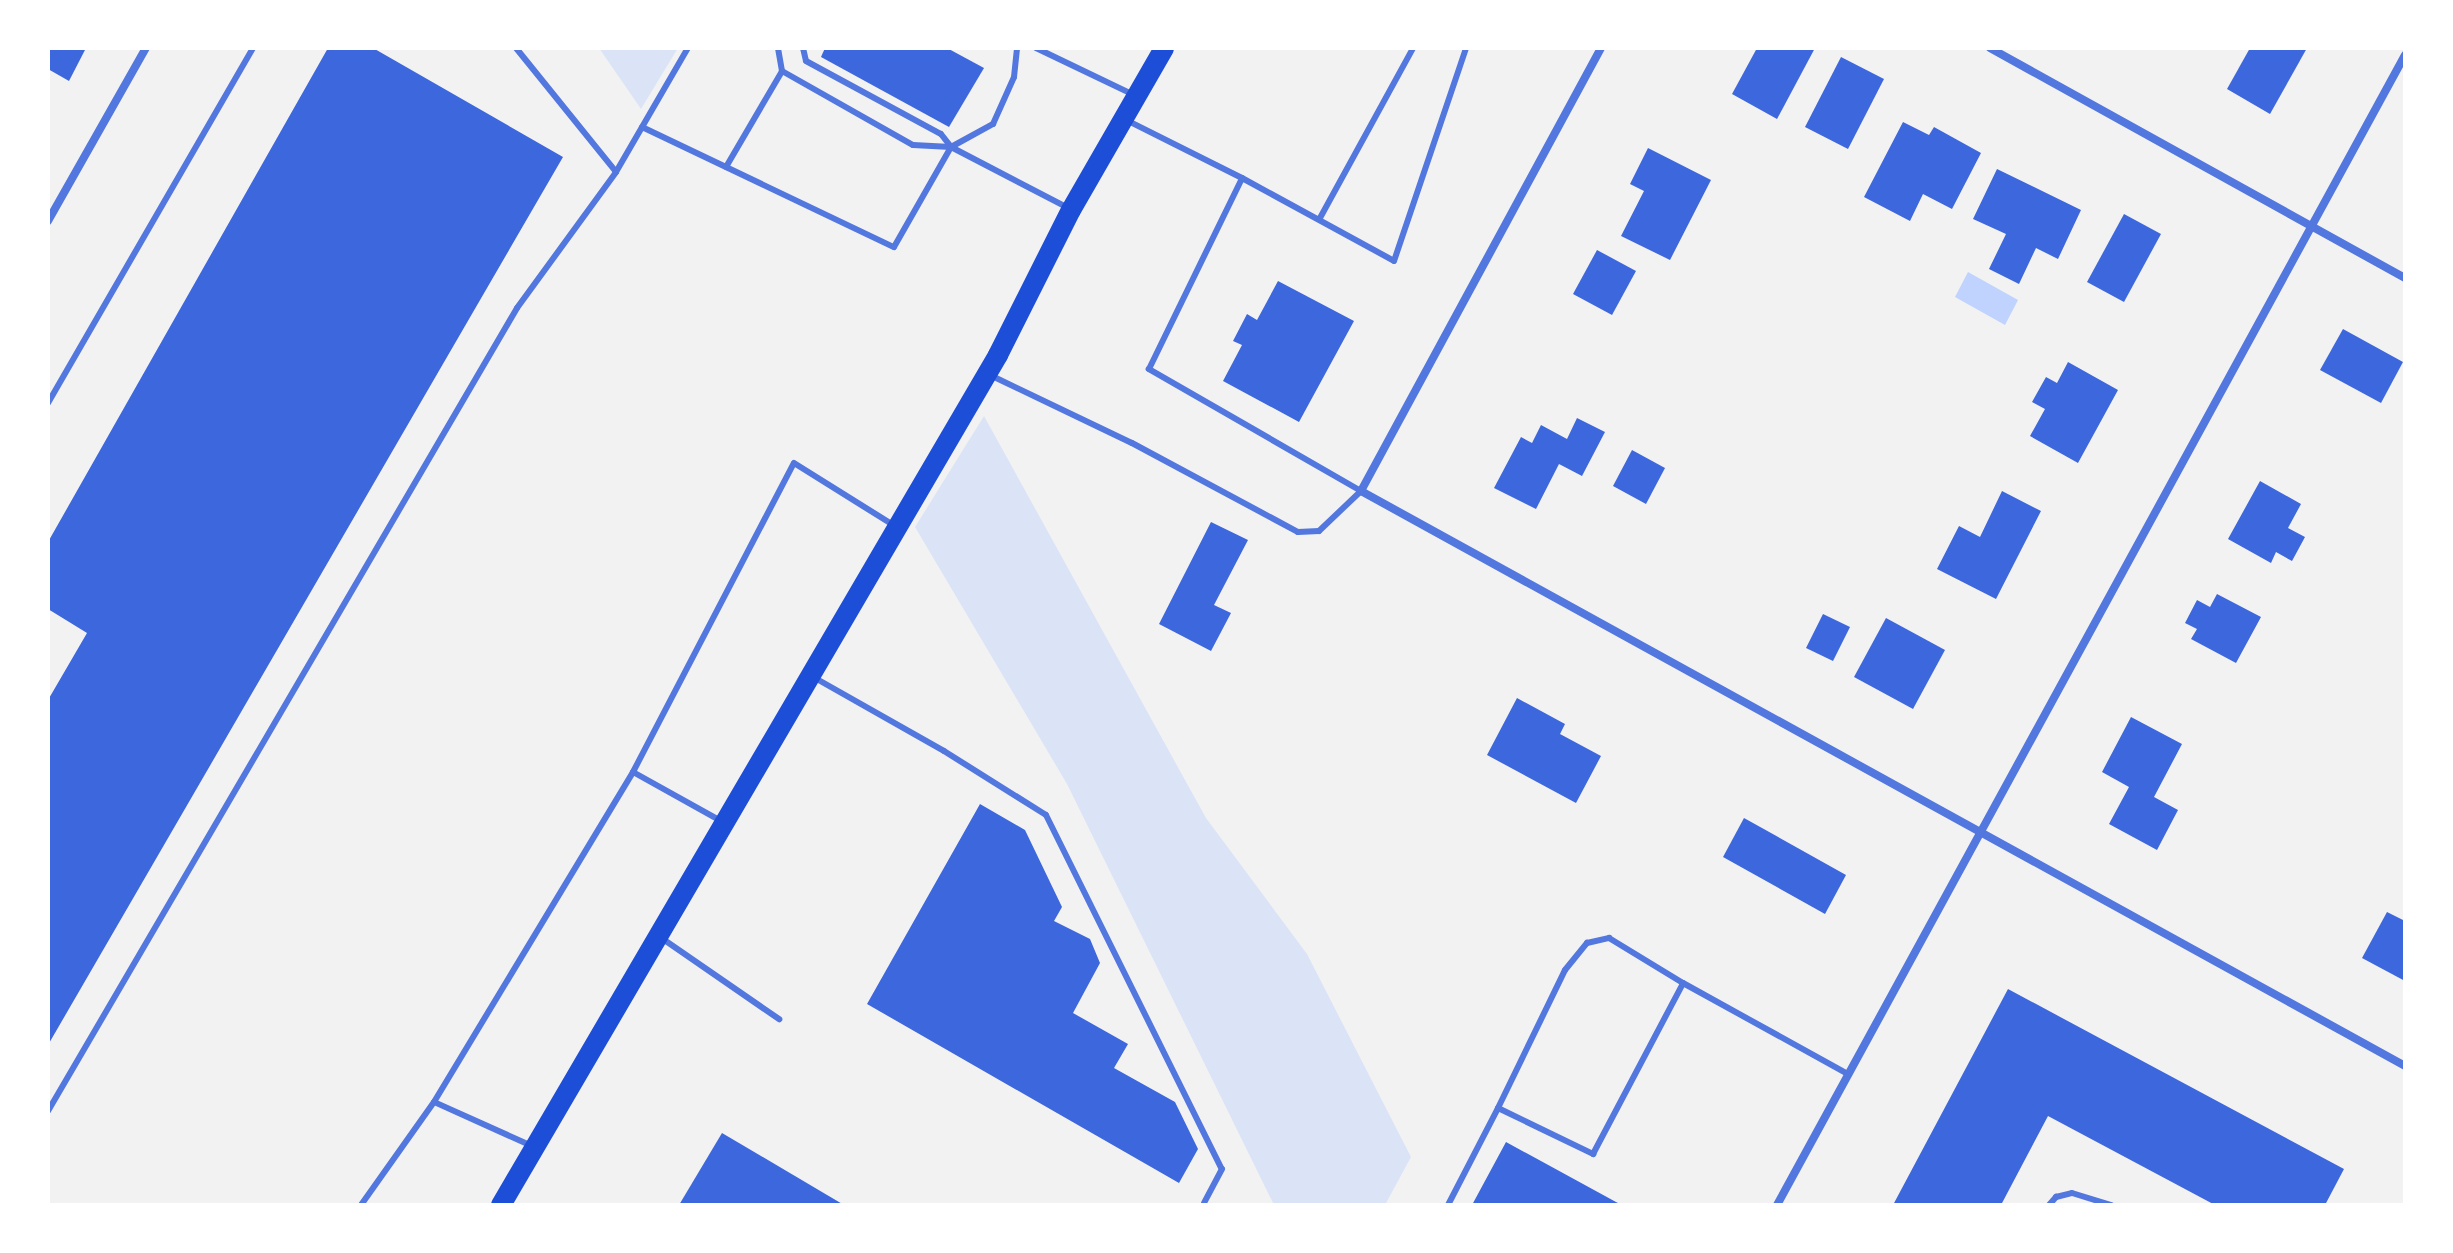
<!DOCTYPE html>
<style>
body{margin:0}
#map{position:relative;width:2453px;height:1253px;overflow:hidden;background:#f2f2f2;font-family:"PT Sans Narrow",sans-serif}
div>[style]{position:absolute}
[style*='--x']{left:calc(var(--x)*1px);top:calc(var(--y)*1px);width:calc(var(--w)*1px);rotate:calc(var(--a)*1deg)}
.green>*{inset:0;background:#dbe4f7}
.water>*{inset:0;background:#bfd3fe}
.building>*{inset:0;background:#3d67dc}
.service>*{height:6px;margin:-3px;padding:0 3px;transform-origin:3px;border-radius:3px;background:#5277de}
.minor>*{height:8px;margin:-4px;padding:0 4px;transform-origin:4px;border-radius:4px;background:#5277de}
.primary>*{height:20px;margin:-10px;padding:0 10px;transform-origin:10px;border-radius:10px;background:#1d4ed8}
span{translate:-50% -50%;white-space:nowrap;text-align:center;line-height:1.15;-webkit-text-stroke:6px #fff;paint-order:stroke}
.frame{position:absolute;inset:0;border:50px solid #fff;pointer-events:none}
</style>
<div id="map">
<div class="green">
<div style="clip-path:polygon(599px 48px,678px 48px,641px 109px)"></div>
<div style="clip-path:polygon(984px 416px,1206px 818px,1307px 954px,1411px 1157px,1385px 1205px,1274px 1205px,1067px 784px,915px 527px)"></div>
</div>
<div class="water">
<div style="clip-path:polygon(1968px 272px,2018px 300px,2005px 325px,1955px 297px)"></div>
</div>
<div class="building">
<div style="clip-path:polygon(48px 48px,86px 48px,69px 81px,48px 69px)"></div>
<div style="clip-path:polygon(328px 48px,373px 48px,563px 157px,48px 1045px,48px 700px,87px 633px,48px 609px,48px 542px)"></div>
<div style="clip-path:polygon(825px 48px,947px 48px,984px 68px,949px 127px,821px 57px)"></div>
<div style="clip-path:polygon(1757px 48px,1815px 48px,1777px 119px,1732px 94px)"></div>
<div style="clip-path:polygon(2250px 48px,2307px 48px,2270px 114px,2227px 89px)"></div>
<div style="clip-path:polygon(1841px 57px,1884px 79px,1848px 149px,1805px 127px)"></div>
<div style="clip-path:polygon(1903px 122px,1929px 135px,1934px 127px,1981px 153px,1952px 209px,1923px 194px,1910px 221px,1864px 197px)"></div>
<div style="clip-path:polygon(1648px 148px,1711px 180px,1670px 260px,1621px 236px,1644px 191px,1630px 184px)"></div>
<div style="clip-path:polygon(1997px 169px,2081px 210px,2058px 259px,2036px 248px,2019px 284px,1989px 269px,2006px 234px,1973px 219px)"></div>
<div style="clip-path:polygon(2124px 214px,2161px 234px,2124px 302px,2087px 282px)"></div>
<div style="clip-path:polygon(1597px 250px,1636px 271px,1612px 315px,1573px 294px)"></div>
<div style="clip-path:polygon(1278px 281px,1354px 321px,1299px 422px,1223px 381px,1242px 345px,1233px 341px,1247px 314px,1257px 320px)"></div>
<div style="clip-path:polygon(2343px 329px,2403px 362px,2381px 403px,2320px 370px)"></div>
<div style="clip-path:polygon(2068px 362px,2118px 390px,2078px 463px,2030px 436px,2045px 409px,2032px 402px,2046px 377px,2057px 383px)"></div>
<div style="clip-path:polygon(1577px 418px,1605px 432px,1582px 476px,1559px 464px,1536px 509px,1494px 488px,1521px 437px,1532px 443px,1541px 425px,1567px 439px)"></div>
<div style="clip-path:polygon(1632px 450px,1665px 468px,1646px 504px,1613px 486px)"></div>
<div style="clip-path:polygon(2260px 481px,2301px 504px,2288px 528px,2305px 537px,2292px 561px,2276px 552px,2271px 563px,2228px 539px)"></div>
<div style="clip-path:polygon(2002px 491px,2041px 511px,1996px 599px,1937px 569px,1959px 526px,1980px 537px)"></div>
<div style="clip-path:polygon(1211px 522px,1248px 540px,1214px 605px,1231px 613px,1211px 651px,1159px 624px)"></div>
<div style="clip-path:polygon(2217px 594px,2261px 617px,2236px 663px,2191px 639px,2197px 629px,2185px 623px,2197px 600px,2210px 607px)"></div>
<div style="clip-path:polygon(1823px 614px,1850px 627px,1833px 661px,1806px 648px)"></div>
<div style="clip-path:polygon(1886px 618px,1945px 650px,1913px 709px,1854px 677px)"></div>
<div style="clip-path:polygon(1517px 698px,1565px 724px,1560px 734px,1601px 756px,1576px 803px,1487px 755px)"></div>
<div style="clip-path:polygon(2131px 717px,2182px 744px,2154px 797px,2178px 810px,2157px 850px,2109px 824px,2129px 787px,2102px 772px)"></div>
<div style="clip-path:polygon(980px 804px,1025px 830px,1062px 907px,1054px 921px,1090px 939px,1100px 963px,1073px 1013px,1128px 1044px,1114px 1068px,1175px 1102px,1198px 1149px,1179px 1183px,867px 1004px)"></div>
<div style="clip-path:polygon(1744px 818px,1846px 875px,1825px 914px,1723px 857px)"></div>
<div style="clip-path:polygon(2387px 912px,2405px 921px,2405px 981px,2362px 958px)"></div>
<div style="clip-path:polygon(2008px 989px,2344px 1169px,2325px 1205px,2215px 1205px,2048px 1116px,2001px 1205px,1893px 1205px)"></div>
<div style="clip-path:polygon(722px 1133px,844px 1205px,679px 1205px)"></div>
<div style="clip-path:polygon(1506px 1142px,1616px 1202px,1622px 1205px,1472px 1205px)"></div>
</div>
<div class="service">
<div style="--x:516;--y:48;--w:159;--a:51.1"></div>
<div style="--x:803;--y:48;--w:13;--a:77"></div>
<div style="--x:806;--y:61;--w:153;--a:28.4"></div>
<div style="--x:941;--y:134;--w:16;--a:52"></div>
<div style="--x:1036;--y:48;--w:109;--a:25.6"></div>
<div style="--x:782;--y:71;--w:150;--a:29.5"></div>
<div style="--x:913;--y:145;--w:38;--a:3"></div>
<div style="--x:951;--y:147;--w:132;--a:27.5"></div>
<div style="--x:642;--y:127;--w:279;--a:25.5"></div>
<div style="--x:894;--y:247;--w:115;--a:-60.3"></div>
<div style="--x:951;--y:147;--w:48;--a:-28.7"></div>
<div style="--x:993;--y:124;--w:51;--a:-65.9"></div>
<div style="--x:1014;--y:77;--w:29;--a:-84"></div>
<div style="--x:726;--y:167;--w:111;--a:-59.7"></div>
<div style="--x:782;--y:71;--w:23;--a:-100"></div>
<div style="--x:1242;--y:178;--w:173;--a:28.6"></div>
<div style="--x:1394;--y:261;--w:225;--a:-71.3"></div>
<div style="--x:1320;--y:218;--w:194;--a:-61.3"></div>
<div style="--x:992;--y:376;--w:155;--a:25.6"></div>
<div style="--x:1132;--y:443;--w:188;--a:28.2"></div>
<div style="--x:1298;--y:532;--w:21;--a:-3"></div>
<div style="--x:1319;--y:531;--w:58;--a:-43.6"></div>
<div style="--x:1361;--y:491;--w:245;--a:-150.1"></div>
<div style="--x:1149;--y:369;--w:212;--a:-64"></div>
<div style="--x:1242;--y:178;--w:127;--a:-153.4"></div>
<div style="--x:48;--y:403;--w:410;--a:-60"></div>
<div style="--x:815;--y:678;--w:148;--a:29.5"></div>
<div style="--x:944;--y:751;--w:120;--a:32.1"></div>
<div style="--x:1046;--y:815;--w:395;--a:63.6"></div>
<div style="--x:1222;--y:1169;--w:38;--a:118"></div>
<div style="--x:633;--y:772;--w:101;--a:29.1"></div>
<div style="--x:660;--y:937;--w:145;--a:34.6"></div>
<div style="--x:1498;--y:1108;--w:153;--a:-64.1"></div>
<div style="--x:1565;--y:970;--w:35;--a:-51"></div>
<div style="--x:1587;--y:943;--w:23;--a:-13"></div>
<div style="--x:1609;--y:938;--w:87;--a:31.3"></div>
<div style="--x:48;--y:1111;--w:930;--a:-59.71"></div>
<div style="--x:517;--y:308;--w:168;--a:-53.9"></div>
<div style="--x:616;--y:172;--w:143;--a:-59.9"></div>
<div style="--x:532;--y:1146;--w:107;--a:-155.8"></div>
<div style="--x:434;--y:1102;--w:385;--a:-58.9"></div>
<div style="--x:633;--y:772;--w:348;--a:-62.5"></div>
<div style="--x:794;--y:463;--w:119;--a:32"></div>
<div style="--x:361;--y:1205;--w:126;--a:-54.7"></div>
<div style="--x:1448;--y:1205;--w:109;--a:-62.7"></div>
<div style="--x:1498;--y:1108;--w:106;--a:25.8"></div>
<div style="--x:1593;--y:1154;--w:193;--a:-62.2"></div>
<div style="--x:1683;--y:983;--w:188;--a:28.9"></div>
<div style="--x:2049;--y:1205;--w:11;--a:-49"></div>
<div style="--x:2056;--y:1197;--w:16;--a:-14"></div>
<div style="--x:2072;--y:1193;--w:41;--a:17.1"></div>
</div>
<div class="minor">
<div style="--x:1601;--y:48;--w:504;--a:118.45"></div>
<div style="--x:1361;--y:491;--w:1192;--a:28.84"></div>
<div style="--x:1990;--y:48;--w:474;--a:29"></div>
<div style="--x:48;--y:221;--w:199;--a:-60.5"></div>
<div style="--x:1777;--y:1205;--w:1310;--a:-61.36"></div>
</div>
<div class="primary">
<div style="--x:501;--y:1205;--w:985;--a:-59.68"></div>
<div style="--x:998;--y:355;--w:162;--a:-63.3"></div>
<div style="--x:1071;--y:210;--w:187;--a:-60.1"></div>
</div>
<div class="frame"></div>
</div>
